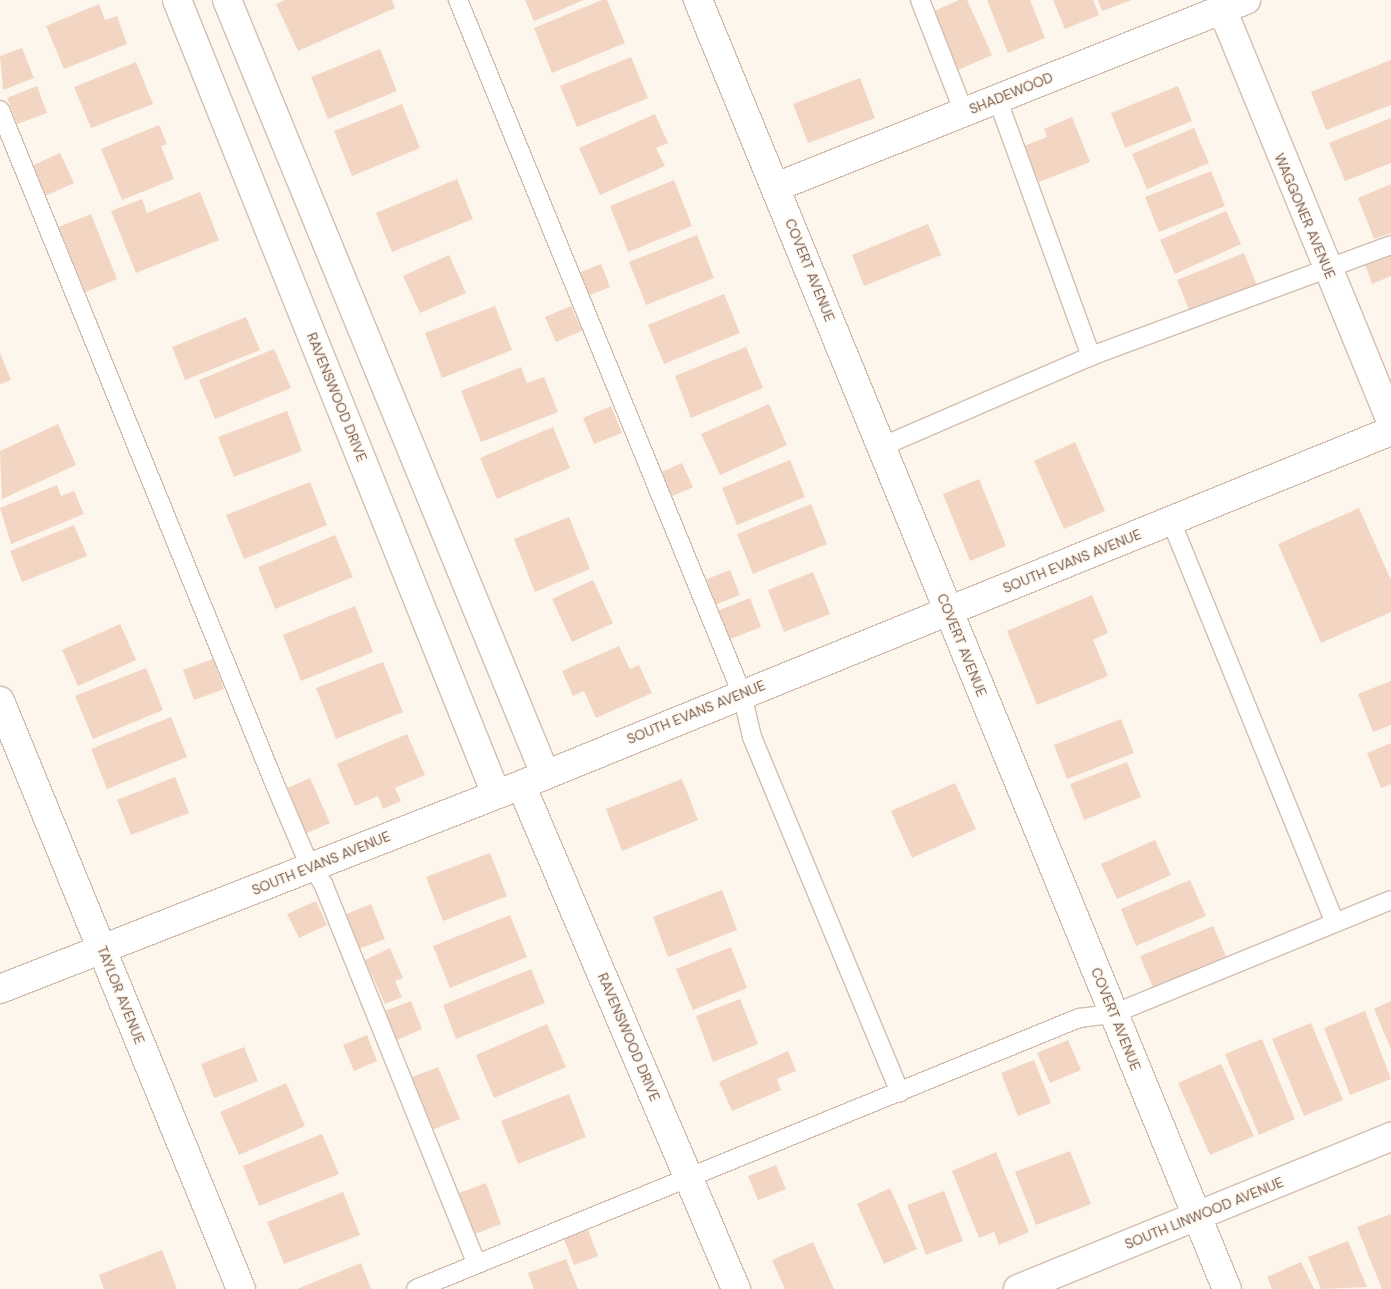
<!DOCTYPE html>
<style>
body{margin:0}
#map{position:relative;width:1391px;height:1289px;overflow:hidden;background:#fdf6ec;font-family:"DM Sans",sans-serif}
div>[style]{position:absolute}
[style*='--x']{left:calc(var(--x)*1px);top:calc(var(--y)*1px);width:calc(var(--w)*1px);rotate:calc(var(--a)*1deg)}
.building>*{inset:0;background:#f3d5c3}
.roads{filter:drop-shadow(1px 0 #d1beb0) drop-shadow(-1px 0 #d1beb0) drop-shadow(0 1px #d1beb0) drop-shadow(0 -1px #d1beb0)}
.service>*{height:18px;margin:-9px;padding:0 9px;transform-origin:9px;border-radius:9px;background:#fff}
.minor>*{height:28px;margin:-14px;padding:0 14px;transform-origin:14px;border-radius:14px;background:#fff}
span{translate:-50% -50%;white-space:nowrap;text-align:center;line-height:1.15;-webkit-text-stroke:4px #fffaf3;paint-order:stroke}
.street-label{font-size:14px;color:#7a5c4d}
</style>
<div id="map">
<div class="building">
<div style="clip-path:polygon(285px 0,392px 0,395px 8px,298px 51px,276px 4px)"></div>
<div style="clip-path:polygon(525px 0,584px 0,534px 21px)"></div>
<div style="clip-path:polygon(602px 0,607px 0,625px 43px,552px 73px,534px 28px)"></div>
<div style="clip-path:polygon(959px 0,967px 0,992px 55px,956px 71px,930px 13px)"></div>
<div style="clip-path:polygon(987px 0,1030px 0,1045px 38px,1008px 53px)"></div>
<div style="clip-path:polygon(1053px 0,1093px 0,1099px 15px,1065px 29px)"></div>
<div style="clip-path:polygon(1098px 0,1132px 0,1102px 11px)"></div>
<div style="clip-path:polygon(99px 4px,105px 20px,117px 16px,127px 44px,64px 69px,46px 26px)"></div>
<div style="clip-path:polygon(22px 48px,34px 78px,3px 90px,0 56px)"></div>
<div style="clip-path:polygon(380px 49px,397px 91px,328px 119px,311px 77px)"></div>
<div style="clip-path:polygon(631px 57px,648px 98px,577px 127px,560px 86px)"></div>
<div style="clip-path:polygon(1391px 60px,1391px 105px,1326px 130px,1311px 92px)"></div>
<div style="clip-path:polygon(136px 62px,153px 104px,91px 128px,74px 87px)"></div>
<div style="clip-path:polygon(860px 78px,875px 118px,808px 143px,793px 104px)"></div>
<div style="clip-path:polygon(37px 86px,47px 113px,17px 124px,7px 98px)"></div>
<div style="clip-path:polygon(1178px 86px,1192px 121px,1125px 148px,1111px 113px)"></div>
<div style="clip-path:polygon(402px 104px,420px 148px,352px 176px,334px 131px)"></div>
<div style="clip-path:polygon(655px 114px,668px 143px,656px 148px,665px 166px,600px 195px,579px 148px)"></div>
<div style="clip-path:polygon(1072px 117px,1090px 162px,1039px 182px,1024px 146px,1047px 137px,1044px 129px)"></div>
<div style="clip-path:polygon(1391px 118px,1391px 163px,1345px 181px,1329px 143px)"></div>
<div style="clip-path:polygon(159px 125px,167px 144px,161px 146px,174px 179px,122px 200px,101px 149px)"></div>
<div style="clip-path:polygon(1194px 128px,1209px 163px,1147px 189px,1132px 154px)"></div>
<div style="clip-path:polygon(60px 153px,74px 183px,45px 196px,31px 166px)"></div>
<div style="clip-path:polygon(1211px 171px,1225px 206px,1159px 232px,1145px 197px)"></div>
<div style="clip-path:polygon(457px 179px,473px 219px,392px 252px,376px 213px)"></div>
<div style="clip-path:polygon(674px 180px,692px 226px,628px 252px,610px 206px)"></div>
<div style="clip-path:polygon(1391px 184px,1391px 233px,1374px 239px,1358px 198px)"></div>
<div style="clip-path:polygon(200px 192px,219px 240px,136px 273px,111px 211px,142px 199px,147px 213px)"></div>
<div style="clip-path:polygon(1226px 211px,1241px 244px,1175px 274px,1160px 240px)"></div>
<div style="clip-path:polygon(91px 214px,117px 279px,83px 293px,56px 228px)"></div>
<div style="clip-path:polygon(928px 224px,941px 255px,864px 286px,852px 255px)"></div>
<div style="clip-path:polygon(697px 235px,714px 278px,646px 305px,629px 262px)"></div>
<div style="clip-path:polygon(1244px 253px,1258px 288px,1191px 315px,1177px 280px)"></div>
<div style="clip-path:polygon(1391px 253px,1391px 276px,1372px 284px,1365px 264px)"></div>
<div style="clip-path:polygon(449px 255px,466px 293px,420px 313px,403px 276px)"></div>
<div style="clip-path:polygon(601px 264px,610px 287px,588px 296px,579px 273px)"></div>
<div style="clip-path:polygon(724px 294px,740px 333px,664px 364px,648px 325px)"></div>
<div style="clip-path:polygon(495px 306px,512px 350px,442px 378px,425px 333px)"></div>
<div style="clip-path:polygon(571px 306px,582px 331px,556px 342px,545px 317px)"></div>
<div style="clip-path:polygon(246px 317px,260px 350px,185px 380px,172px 347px)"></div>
<div style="clip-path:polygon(746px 347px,763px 388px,691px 418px,675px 376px)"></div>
<div style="clip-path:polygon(274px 349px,291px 388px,215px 419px,199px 380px)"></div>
<div style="clip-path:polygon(0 353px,11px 380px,0 384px)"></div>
<div style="clip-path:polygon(521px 367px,527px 383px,544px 377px,558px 412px,481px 442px,461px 391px)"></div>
<div style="clip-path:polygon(769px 404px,787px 445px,720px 475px,701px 434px)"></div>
<div style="clip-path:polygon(611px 406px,622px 433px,594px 444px,583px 418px)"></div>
<div style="clip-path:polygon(287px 411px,302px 451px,234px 477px,218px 437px)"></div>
<div style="clip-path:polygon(58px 424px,76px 465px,2px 499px,0 451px)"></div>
<div style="clip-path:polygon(553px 427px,570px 468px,497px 499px,480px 458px)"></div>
<div style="clip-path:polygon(1075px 442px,1105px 511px,1064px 529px,1034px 461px)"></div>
<div style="clip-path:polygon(790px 460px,805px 497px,737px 525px,722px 488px)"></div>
<div style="clip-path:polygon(682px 463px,693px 487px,668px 498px,657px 474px)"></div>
<div style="clip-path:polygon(979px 479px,1006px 546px,970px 561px,943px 494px)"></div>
<div style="clip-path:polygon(310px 482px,327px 525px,244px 559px,226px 515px)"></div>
<div style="clip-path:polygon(57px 485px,61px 496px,74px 491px,84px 514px,11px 544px,0 508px)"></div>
<div style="clip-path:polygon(811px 504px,827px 544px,753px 574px,737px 534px)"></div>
<div style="clip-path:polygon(1359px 508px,1391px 580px,1391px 612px,1321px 643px,1278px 544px)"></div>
<div style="clip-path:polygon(569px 517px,590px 569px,535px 592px,514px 539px)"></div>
<div style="clip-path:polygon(74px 525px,87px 556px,22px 582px,10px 551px)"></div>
<div style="clip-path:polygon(335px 535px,353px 577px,275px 609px,258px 567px)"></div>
<div style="clip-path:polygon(730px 570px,740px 595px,712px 606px,702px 581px)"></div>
<div style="clip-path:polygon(813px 572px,830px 614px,784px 632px,768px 590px)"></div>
<div style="clip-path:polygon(593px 580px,613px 623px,572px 642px,552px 599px)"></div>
<div style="clip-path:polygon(1092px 595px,1108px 633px,1093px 640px,1108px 676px,1037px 705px,1007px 631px)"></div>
<div style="clip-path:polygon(750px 598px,761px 627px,728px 640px,717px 611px)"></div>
<div style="clip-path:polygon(355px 606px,373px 652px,301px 681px,283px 635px)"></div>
<div style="clip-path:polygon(120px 624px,136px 660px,78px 686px,62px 650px)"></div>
<div style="clip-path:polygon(619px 646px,630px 669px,639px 665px,652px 693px,596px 718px,584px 691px,573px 696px,562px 671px)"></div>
<div style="clip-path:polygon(213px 659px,224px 689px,194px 700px,183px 670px)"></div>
<div style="clip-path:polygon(383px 662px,403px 712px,336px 739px,316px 688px)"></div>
<div style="clip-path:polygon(146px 668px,163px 710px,93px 739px,75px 696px)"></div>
<div style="clip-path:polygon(1391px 681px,1391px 725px,1373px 732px,1358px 694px)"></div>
<div style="clip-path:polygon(171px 717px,187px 757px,107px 789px,91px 749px)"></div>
<div style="clip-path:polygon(1121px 719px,1134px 753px,1067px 779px,1054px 745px)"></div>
<div style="clip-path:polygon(407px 734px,425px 775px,395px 788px,401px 801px,383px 809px,378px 796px,355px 806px,337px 764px)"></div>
<div style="clip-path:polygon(1391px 743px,1391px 784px,1381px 788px,1367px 753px)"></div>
<div style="clip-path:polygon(1127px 762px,1141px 797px,1084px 820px,1070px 784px)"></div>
<div style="clip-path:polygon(175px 777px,189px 813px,131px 835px,117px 800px)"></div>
<div style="clip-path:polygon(310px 778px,330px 823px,305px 834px,285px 789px)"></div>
<div style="clip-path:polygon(682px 779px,698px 820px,622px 851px,606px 809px)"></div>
<div style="clip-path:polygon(955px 783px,976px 829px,912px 858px,891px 811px)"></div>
<div style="clip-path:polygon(1155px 840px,1171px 875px,1117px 899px,1101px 864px)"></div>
<div style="clip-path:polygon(490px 853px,507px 896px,443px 921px,426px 877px)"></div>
<div style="clip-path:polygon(1190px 880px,1206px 916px,1136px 946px,1121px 909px)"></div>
<div style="clip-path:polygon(722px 890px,737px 930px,668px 957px,653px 917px)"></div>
<div style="clip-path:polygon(316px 901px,327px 925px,299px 938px,287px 914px)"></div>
<div style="clip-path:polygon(371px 904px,385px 939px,356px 950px,342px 916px)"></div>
<div style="clip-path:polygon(510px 915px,527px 957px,450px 988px,433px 946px)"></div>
<div style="clip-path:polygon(1213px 926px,1229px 963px,1155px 993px,1140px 956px)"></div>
<div style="clip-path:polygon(731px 947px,747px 988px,693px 1010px,676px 969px)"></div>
<div style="clip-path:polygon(390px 948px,403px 978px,395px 981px,402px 997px,385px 1004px,365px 960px)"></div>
<div style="clip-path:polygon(531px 969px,545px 1003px,456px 1039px,443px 1005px)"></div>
<div style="clip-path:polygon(740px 999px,758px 1044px,713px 1062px,696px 1016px)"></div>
<div style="clip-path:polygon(411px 1001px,422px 1029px,397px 1040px,385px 1011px)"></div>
<div style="clip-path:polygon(1391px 1001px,1391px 1049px,1374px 1009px)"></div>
<div style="clip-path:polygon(1365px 1011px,1391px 1079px,1350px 1095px,1324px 1028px)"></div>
<div style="clip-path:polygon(1311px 1023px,1343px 1100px,1304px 1116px,1272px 1039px)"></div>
<div style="clip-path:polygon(547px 1024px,566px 1067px,494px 1098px,476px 1055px)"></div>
<div style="clip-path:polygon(367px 1035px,377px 1061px,354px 1071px,343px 1045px)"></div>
<div style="clip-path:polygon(1262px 1039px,1295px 1119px,1259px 1135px,1225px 1054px)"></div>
<div style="clip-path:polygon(1068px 1040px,1081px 1070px,1050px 1083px,1037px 1053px)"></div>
<div style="clip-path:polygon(244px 1047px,258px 1081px,214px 1098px,201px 1064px)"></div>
<div style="clip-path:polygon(788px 1051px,796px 1071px,777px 1079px,781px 1090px,732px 1111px,719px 1082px)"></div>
<div style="clip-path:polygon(1034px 1060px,1051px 1103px,1018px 1116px,1001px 1073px)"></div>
<div style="clip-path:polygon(1221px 1064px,1254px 1136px,1210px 1155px,1178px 1083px)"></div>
<div style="clip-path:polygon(438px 1067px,460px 1119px,432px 1130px,410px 1078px)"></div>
<div style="clip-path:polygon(286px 1083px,305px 1126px,239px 1155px,220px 1112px)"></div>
<div style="clip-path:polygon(569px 1094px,586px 1137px,518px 1164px,501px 1121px)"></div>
<div style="clip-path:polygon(322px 1134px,339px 1174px,259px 1206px,243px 1166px)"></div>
<div style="clip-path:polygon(1070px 1151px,1091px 1204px,1036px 1225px,1015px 1172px)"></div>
<div style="clip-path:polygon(996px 1152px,1029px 1232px,999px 1245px,994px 1232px,979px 1238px,952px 1171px)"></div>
<div style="clip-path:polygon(776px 1165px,786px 1189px,758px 1200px,748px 1176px)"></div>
<div style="clip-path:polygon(486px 1183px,501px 1224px,475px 1234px,459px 1193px)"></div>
<div style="clip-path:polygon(890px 1188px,917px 1249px,884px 1264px,857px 1204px)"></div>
<div style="clip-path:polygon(944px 1191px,963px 1241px,926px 1255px,907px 1205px)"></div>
<div style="clip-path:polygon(343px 1192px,360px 1235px,284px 1264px,267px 1222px)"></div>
<div style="clip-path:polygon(1391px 1214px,1391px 1289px,1382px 1289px,1357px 1227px)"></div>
<div style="clip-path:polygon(587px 1227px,598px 1256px,574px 1265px,563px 1237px)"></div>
<div style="clip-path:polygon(1348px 1241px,1367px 1287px,1321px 1289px,1308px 1257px)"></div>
<div style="clip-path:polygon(813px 1242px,834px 1289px,785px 1289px,772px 1260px)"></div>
<div style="clip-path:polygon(162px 1250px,177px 1289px,104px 1289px,99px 1275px)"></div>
<div style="clip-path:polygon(566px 1259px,578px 1289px,534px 1289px,528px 1273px)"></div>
<div style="clip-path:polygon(1301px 1262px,1314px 1289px,1272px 1289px,1267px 1277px)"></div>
<div style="clip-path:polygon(361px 1263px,371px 1289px,297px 1289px)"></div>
</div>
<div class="roads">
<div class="service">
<div style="--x:458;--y:0;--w:750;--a:67.74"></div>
<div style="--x:742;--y:694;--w:44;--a:76.9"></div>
<div style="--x:752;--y:737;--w:385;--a:67.4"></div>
<div style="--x:920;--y:0;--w:120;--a:68.6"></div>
<div style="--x:997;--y:98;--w:275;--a:70"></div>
<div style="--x:0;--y:110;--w:731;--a:67.82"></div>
<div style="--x:276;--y:787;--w:74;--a:66.9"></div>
<div style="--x:305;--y:855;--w:36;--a:58"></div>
<div style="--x:324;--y:886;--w:406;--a:68"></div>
<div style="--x:881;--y:447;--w:229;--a:-23.4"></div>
<div style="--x:1091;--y:356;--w:320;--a:-20.3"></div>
<div style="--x:1171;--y:521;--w:433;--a:67.8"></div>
<div style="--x:416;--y:1289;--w:716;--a:-22.23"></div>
<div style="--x:1079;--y:1018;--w:34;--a:-7"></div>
<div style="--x:1113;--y:1014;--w:300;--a:-22.3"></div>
</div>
<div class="minor">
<div style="--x:177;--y:0;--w:856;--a:68.11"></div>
<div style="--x:227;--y:0;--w:837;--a:67.66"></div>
<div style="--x:698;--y:0;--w:1393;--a:67.69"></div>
<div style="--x:1222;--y:9;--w:446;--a:67.7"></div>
<div style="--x:776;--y:187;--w:506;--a:-21.7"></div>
<div style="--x:0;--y:701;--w:635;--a:67.71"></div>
<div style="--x:521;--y:785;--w:548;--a:66.9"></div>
<div style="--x:0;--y:989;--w:560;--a:-21.38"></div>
<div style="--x:521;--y:785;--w:939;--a:-22.14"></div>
<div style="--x:1018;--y:1289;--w:403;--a:-22.2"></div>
</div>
</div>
<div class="street-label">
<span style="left:1011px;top:93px;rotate:-22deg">SHADEWOOD</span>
<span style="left:1305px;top:216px;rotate:67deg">WAGGONER AVENUE</span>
<span style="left:810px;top:270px;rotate:68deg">COVERT AVENUE</span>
<span style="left:337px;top:397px;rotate:68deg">RAVENSWOOD DRIVE</span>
<span style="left:1072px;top:561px;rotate:-22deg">SOUTH EVANS AVENUE</span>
<span style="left:962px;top:645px;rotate:68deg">COVERT AVENUE</span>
<span style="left:696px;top:712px;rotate:-22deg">SOUTH EVANS AVENUE</span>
<span style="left:321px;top:863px;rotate:-22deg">SOUTH EVANS AVENUE</span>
<span style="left:121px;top:995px;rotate:68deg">TAYLOR AVENUE</span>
<span style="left:1116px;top:1019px;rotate:68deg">COVERT AVENUE</span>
<span style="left:629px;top:1037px;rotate:67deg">RAVENSWOOD DRIVE</span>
<span style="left:1204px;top:1213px;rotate:-22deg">SOUTH LINWOOD AVENUE</span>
</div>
</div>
